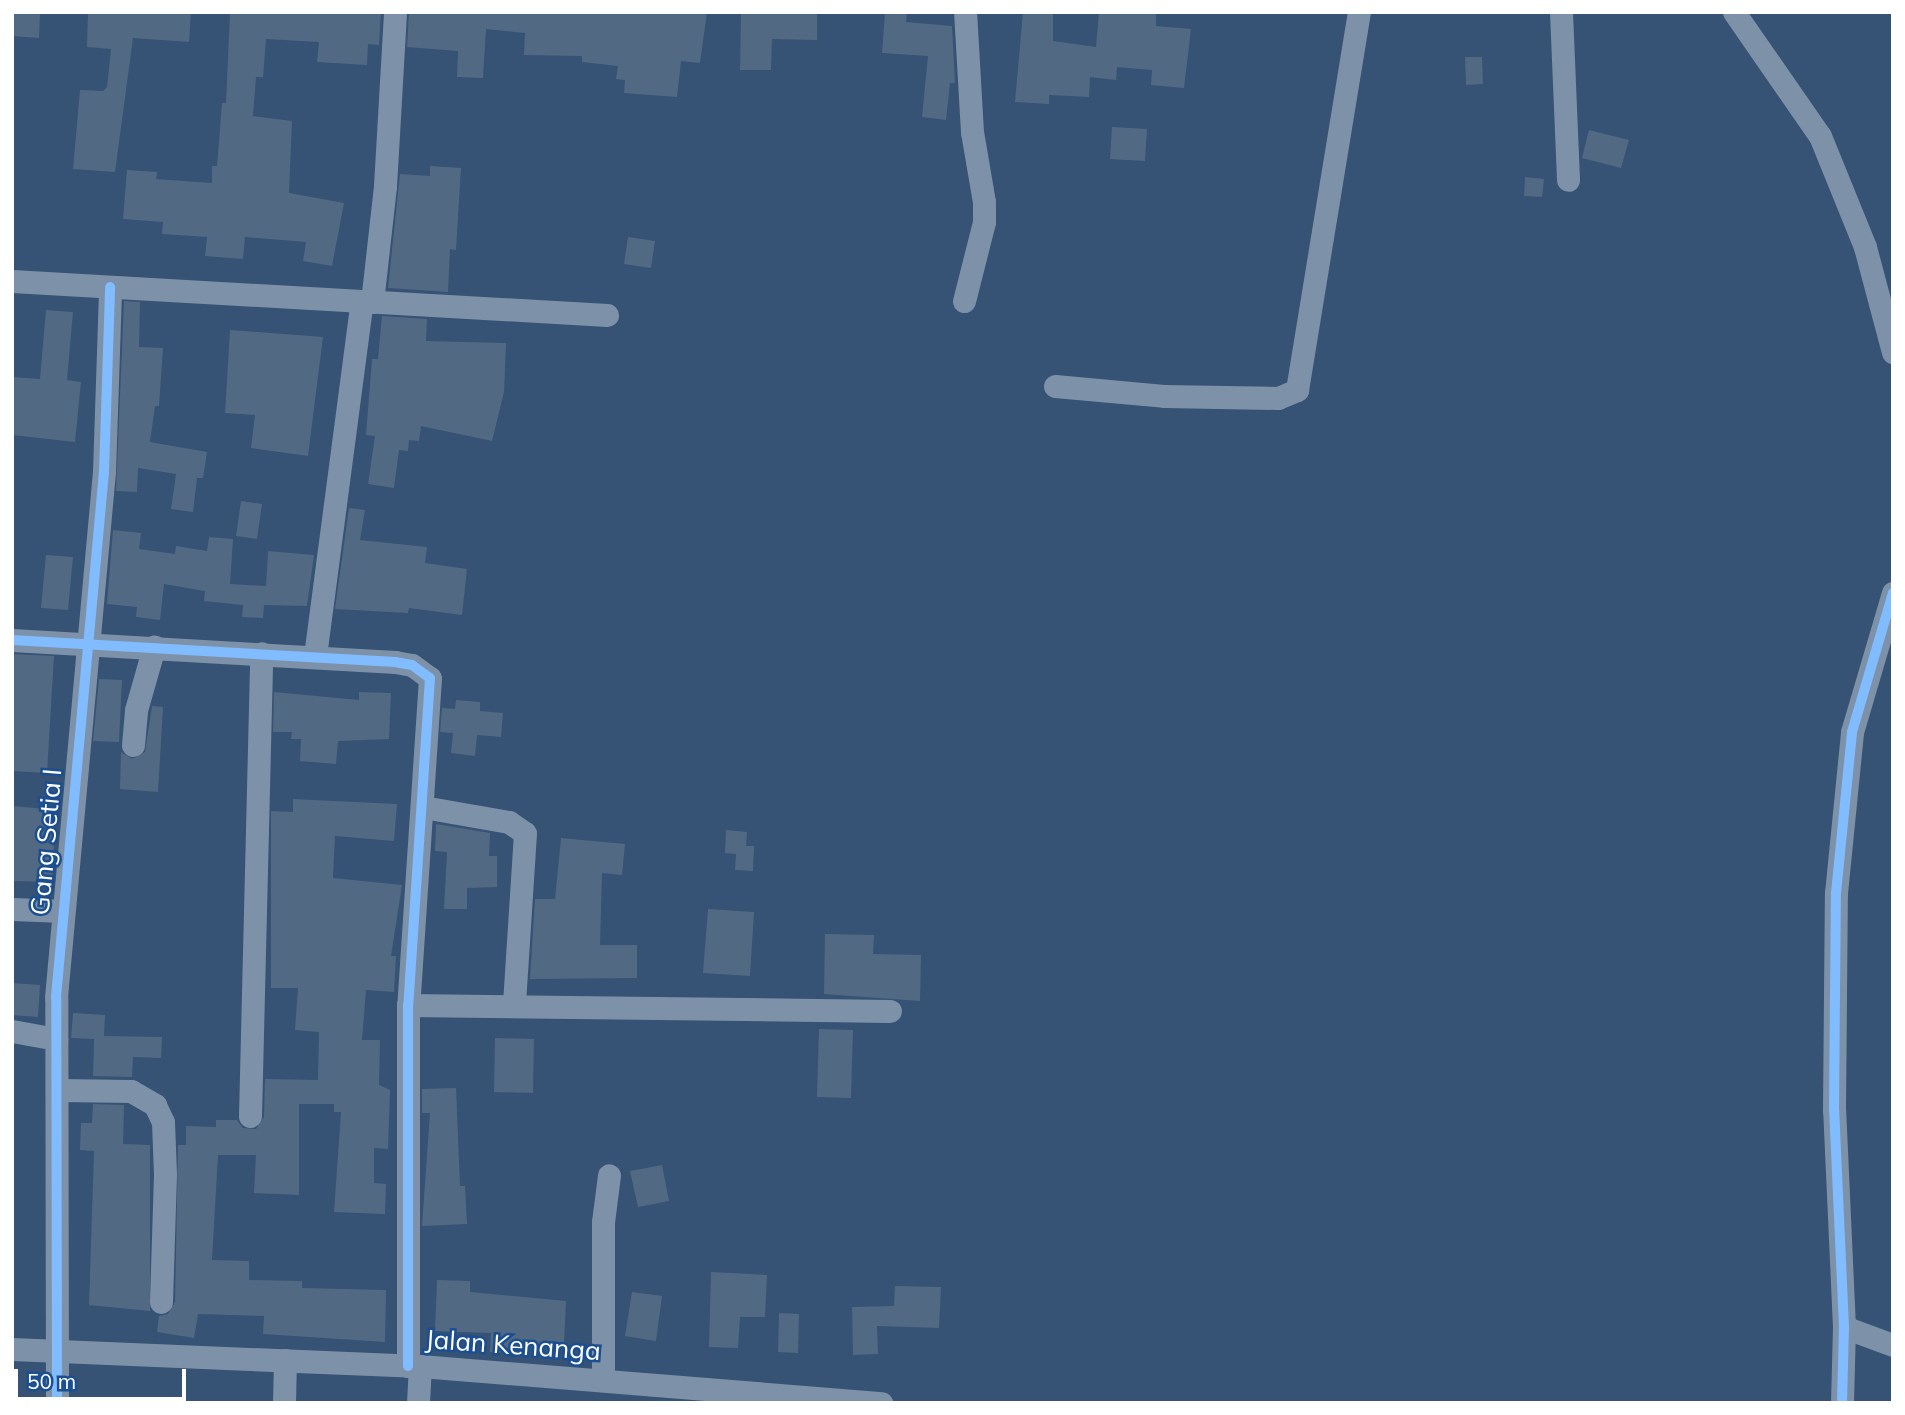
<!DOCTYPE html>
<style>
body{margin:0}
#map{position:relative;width:1905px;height:1415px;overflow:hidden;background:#365274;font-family:Mulish,sans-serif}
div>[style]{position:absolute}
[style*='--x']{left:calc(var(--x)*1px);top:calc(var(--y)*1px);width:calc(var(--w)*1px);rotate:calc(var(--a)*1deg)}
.building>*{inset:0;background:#526984}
.minor>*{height:23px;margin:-11.5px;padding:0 11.5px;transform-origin:11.5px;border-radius:11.5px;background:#7d92a8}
.cycleway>*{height:10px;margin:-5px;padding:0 5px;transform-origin:5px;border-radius:5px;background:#80bcff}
span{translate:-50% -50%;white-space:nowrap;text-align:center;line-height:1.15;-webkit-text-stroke:5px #1b4f8f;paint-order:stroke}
.street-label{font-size:26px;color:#fff}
.frame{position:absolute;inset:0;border:14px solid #fff;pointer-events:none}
.scale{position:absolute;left:14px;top:1369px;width:172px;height:32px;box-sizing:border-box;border:4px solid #fff;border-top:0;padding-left:9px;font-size:21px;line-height:24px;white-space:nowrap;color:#fff;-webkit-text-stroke:5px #1b4f8f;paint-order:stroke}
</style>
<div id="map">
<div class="building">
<div style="clip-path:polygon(12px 12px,40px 12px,39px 38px,12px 36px)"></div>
<div style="clip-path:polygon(88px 12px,191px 12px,189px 42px,133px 38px,115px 172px,73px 169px,80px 90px,103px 91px,107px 87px,111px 49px,87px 47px)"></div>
<div style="clip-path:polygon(230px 12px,381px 12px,379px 45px,368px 44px,367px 65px,317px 62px,319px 42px,266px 39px,263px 77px,256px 77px,253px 116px,292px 121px,289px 193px,344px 203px,332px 266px,303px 261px,306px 242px,245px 237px,243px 259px,205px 256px,207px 237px,162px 234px,163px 222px,123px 219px,127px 170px,157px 172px,156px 179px,212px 183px,212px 166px,217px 166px,222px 103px,226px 103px)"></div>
<div style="clip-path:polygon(409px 12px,707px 12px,700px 63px,681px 61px,677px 97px,624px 93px,625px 80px,616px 79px,618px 66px,582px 62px,582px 56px,524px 55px,525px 33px,486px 29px,483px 78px,457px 77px,458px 51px,407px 47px)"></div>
<div style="clip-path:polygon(741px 12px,817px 12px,817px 40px,772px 39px,771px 70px,740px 70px)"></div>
<div style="clip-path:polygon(885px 12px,907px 12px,906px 22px,952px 26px,955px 83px,950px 83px,946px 120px,922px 117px,928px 56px,882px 53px)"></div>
<div style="clip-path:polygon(1023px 12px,1053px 12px,1053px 41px,1096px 47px,1099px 12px,1156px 12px,1156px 26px,1191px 29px,1184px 88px,1151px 85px,1152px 70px,1117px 67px,1116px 80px,1090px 77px,1089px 97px,1049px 95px,1049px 104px,1015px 102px)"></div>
<div style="clip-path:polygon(1465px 57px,1482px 57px,1483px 84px,1466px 85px)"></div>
<div style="clip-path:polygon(1112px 127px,1147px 129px,1145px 161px,1110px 159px)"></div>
<div style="clip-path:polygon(1589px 130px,1629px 140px,1621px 168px,1582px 158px)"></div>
<div style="clip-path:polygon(430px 166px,461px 168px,456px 250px,450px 249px,448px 292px,388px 288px,400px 174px,430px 176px)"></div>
<div style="clip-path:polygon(1525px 177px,1544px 179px,1542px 197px,1524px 196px)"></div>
<div style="clip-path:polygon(628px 237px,655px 241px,651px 268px,624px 264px)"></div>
<div style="clip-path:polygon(124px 301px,140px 302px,139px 347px,163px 348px,159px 406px,155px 406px,150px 442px,207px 452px,203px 478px,197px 478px,193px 512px,171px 509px,176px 474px,138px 468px,137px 492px,116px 491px)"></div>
<div style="clip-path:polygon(46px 310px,73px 312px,67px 380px,81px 382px,75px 442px,12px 435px,12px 377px,40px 379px)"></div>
<div style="clip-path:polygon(382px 316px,427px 319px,426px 341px,506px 343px,504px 392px,492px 441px,421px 426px,419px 441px,409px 440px,408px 451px,399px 450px,394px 488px,368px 484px,375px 436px,366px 435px,372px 359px,378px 359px)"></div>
<div style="clip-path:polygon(230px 330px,323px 337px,308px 456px,251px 448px,255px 415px,225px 413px)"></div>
<div style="clip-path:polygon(241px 501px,262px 504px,257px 539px,236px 536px)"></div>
<div style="clip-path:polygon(349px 508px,365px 510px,360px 540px,427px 547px,425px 563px,467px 569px,462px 615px,409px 608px,408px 613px,335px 609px)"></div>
<div style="clip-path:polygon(113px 530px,141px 533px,139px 549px,175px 554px,176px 546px,207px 551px,209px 537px,233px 539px,230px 584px,266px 586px,268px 551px,314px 555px,307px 606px,264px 605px,263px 618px,242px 617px,243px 605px,204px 601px,205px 591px,164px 584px,160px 620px,136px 617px,137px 607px,107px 604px)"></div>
<div style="clip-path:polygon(46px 555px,73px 557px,68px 610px,41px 608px)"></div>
<div style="clip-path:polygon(12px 654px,54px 656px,47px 773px,12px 771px)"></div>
<div style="clip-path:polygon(99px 679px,122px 680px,119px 742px,93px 741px)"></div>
<div style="clip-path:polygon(274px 692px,359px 700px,359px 692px,391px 693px,389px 739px,338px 741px,336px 764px,300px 761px,301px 739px,291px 739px,292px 732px,273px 732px)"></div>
<div style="clip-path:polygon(456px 700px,480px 702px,480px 711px,503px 713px,501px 737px,477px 735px,475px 756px,451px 753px,453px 733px,440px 732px,442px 708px,455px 709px)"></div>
<div style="clip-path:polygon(152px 706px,163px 707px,158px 792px,120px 789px,121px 752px,132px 759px,145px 752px)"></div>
<div style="clip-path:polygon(293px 799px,397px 804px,394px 841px,335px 836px,333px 878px,402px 885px,391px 956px,396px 956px,394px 992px,366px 990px,362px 1040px,380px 1040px,379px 1085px,390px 1090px,388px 1149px,374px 1148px,374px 1183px,386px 1184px,385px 1214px,334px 1212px,341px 1112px,334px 1112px,334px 1104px,299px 1104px,299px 1195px,254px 1193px,256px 1155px,218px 1155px,212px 1260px,249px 1261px,249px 1280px,302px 1281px,302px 1288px,386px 1290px,385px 1342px,263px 1334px,264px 1316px,198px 1314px,194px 1338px,157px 1332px,159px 1316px,168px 1314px,175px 1302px,178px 1145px,186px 1145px,186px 1126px,216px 1127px,216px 1120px,237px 1120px,243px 1128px,256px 1129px,264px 1117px,265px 1079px,318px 1080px,319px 1032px,295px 1030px,298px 988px,271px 988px,271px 811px,293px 812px)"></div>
<div style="clip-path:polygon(12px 806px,56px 810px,52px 882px,12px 881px)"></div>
<div style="clip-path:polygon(436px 824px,490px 833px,489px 856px,497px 856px,497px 887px,467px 888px,467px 909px,444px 909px,447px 852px,435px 851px)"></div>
<div style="clip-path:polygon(726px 830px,747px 832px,746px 846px,754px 846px,753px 871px,735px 870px,736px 854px,725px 853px)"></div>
<div style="clip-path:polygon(561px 838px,625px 844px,622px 875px,602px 873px,600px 945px,637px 945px,637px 978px,530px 979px,535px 899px,555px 899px)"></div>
<div style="clip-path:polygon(708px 909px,754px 912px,750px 976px,703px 973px)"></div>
<div style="clip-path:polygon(825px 934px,874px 935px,873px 954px,921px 955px,920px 1001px,824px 994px)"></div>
<div style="clip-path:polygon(12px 983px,40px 985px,38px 1017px,12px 1015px)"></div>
<div style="clip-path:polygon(73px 1013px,105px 1015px,104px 1036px,162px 1037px,161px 1058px,133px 1057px,132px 1077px,93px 1076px,94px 1039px,71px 1038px)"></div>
<div style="clip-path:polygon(819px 1029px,853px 1030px,851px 1098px,817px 1097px)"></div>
<div style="clip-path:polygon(495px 1038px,534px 1039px,533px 1093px,494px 1092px)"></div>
<div style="clip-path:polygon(456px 1088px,460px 1186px,465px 1186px,467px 1224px,422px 1226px,430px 1113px,422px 1113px,422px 1089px)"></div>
<div style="clip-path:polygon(93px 1104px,124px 1105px,123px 1144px,150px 1145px,150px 1311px,89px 1305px,94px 1151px,80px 1150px,81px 1123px,92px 1123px)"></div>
<div style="clip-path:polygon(662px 1165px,669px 1201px,638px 1207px,630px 1171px)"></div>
<div style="clip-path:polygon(711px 1272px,767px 1275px,765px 1317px,740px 1317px,738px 1348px,709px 1347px)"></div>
<div style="clip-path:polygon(437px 1280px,470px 1281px,470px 1292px,566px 1301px,564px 1344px,517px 1343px,516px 1353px,490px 1352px,491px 1333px,435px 1331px)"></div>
<div style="clip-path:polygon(895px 1286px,941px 1287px,939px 1328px,877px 1326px,878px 1354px,853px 1355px,852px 1307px,894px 1306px)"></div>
<div style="clip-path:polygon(632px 1292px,662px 1296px,656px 1341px,625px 1336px)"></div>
<div style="clip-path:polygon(779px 1313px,799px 1314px,798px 1353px,778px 1352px)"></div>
</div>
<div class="minor">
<div style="--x:1561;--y:12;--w:168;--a:87.6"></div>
<div style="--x:1734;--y:12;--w:151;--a:55.3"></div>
<div style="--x:1820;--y:136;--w:120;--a:67.9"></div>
<div style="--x:1865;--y:247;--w:109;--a:75.1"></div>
<div style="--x:12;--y:281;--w:596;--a:3.27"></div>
<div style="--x:964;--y:301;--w:81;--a:-75.8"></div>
<div style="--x:984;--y:222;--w:20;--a:-90"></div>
<div style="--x:984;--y:202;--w:71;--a:-99.7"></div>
<div style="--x:972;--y:132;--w:120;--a:-93.3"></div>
<div style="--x:372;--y:302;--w:117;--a:-83.6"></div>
<div style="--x:385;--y:186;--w:174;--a:-86.7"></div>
<div style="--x:1055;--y:386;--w:109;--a:5.2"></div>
<div style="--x:1164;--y:396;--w:114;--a:1"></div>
<div style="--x:1278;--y:398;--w:21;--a:-23"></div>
<div style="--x:1297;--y:390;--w:383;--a:-80.7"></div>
<div style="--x:12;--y:640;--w:384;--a:3.3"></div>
<div style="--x:395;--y:662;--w:17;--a:10"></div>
<div style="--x:412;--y:665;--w:22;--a:36"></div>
<div style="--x:430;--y:678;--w:328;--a:93.8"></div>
<div style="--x:408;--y:1005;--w:361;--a:90"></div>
<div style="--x:315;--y:656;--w:358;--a:-82.5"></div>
<div style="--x:133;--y:745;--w:35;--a:-85"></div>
<div style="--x:136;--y:710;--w:66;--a:-74.1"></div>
<div style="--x:423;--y:807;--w:87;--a:9.9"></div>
<div style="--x:509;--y:822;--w:19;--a:35"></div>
<div style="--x:525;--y:833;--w:172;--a:93.7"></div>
<div style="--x:12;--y:909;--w:51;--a:2.2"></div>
<div style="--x:408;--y:1005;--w:482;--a:0.7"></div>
<div style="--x:12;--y:1031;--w:45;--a:10.3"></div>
<div style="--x:57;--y:1090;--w:74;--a:0.8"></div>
<div style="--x:131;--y:1091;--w:28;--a:30"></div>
<div style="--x:155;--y:1105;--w:19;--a:65"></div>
<div style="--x:163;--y:1122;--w:52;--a:87.8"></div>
<div style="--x:165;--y:1174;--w:128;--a:91.8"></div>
<div style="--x:250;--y:1116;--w:463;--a:-88.6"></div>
<div style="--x:1844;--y:1327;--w:52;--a:20.2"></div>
<div style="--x:12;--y:1349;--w:408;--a:2.4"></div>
<div style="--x:420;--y:1366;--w:463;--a:4.6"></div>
<div style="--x:603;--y:1380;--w:158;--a:-90"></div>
<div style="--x:603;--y:1222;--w:47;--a:-82.7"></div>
<div style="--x:57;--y:1403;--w:406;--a:-90.1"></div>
<div style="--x:56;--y:997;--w:527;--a:-84.78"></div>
<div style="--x:104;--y:472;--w:185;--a:-88.1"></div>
<div style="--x:284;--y:1403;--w:43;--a:-88.7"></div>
<div style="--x:418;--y:1403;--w:37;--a:-87"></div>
<div style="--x:1842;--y:1403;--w:76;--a:-88.5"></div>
<div style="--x:1844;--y:1327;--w:217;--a:-92.6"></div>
<div style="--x:1834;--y:1110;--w:217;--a:-89.5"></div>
<div style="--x:1836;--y:893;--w:162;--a:-84.3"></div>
<div style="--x:1852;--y:732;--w:145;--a:-73.6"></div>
</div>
<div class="cycleway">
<div style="--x:12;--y:640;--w:384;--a:3.3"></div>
<div style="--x:395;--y:662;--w:17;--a:10"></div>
<div style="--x:412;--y:665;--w:22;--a:36"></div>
<div style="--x:430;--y:678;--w:328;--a:93.8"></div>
<div style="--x:408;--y:1005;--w:361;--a:90"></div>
<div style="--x:57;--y:1403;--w:406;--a:-90.1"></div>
<div style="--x:56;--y:997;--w:527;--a:-84.78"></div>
<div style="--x:104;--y:472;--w:185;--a:-88.1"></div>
<div style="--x:1842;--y:1403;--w:76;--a:-88.5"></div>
<div style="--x:1844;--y:1327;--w:217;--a:-92.6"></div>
<div style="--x:1834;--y:1110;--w:217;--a:-89.5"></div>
<div style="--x:1836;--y:893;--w:162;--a:-84.3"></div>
<div style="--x:1852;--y:732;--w:145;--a:-73.6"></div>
</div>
<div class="street-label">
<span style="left:46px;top:842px;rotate:-85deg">Gang Setia I</span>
<span style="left:513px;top:1345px;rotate:4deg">Jalan Kenanga</span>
</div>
<div class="frame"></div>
<div class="scale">50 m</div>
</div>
